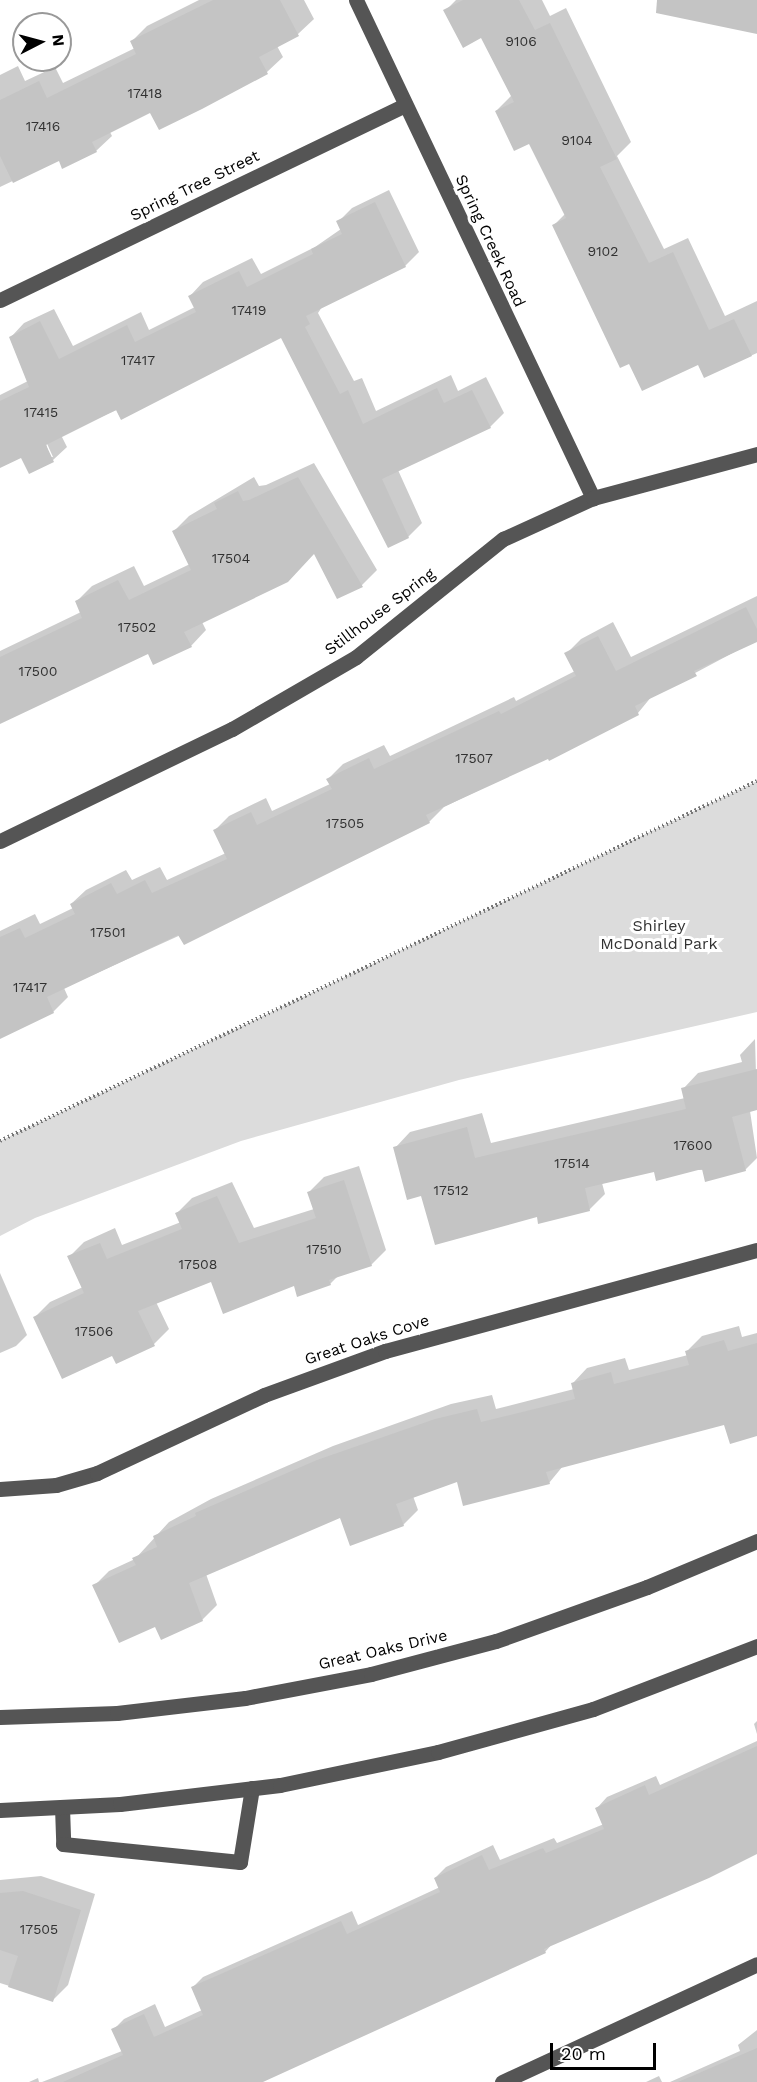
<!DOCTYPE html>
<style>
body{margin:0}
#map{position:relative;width:757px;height:2082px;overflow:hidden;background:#fff;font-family:"Work Sans",sans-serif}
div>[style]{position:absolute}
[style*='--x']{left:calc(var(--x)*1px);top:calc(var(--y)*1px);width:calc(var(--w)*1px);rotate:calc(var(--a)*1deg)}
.green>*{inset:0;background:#dcdcdc}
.shadow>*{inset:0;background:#0003}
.building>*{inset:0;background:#c4c4c4}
.path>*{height:4px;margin-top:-2px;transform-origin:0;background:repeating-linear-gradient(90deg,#777 0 1.5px,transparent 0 4.5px)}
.minor>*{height:15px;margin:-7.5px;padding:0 7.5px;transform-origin:7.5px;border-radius:7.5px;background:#555}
span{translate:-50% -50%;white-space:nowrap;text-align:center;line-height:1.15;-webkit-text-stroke:6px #fff;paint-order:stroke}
.number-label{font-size:14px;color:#313131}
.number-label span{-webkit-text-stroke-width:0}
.street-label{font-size:16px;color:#000}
.park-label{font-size:16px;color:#333}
.north{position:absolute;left:12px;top:12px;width:60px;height:60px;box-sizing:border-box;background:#fff;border:2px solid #999;border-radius:50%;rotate:84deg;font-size:16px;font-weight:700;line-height:24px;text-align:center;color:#000}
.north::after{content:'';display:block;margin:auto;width:21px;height:27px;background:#000;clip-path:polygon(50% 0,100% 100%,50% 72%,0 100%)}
.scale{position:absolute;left:550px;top:2043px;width:106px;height:27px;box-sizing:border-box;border:3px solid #000;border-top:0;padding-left:8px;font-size:18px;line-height:21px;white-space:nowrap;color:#000;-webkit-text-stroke:4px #fff;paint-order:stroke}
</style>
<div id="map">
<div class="green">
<div style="clip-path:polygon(757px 781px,757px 1012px,459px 1080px,241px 1141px,35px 1218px,0 1236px,0 1141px)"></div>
</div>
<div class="shadow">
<div style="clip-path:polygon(199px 0,304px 0,314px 19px,298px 34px,277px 46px,283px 57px,267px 72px,159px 128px,151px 111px,110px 132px,112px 136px,96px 151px,59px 159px,0 187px,0 75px,18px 66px,25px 81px,55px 67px,63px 83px,135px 48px,132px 41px,147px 26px)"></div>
<div style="clip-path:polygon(456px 0,542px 0,550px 16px,566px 8px,631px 142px,617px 156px,664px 249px,688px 238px,725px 316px,757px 301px,757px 353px,705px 376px,699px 363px,553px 226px,565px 214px,530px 142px,496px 111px,512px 95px,482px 36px,445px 11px)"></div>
<div style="clip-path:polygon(evenodd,389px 190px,419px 252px,405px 266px,322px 307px,318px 313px,354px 381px,362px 378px,376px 411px,451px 375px,458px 391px,486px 377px,504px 413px,490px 427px,398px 470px,422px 523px,408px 537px,281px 336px,61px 435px,67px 447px,53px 460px,22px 456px,0 466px,0 395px,28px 381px,11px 337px,24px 323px,54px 309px,73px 346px,141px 312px,149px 330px,195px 307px,190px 296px,203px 282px,252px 258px,261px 274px,315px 247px,341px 229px,338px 222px,352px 208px,389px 190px,44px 437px,53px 457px,50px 457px,44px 437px)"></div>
<div style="clip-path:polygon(314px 463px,377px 570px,362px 585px,338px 597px,315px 552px,202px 622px,206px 630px,191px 646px,148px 652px,0 722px,0 651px,81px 612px,76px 602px,92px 586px,134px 566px,144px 586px,190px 564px,174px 531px,189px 516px,254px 477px,259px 486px,266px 485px)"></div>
<div style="clip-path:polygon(757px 596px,757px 640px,652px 696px,638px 713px,444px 807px,429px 822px,64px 988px,68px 997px,53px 1012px,0 1037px,0 931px,35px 914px,40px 924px,73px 908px,71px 904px,86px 890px,126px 870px,132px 880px,160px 867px,167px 880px,226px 853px,215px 830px,229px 816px,266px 798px,272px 811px,330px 784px,328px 779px,343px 764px,384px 745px,390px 756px,514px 697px,516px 701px,575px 671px,566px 654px,581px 639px,613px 622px,631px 657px)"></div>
<div style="clip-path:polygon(755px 1039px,757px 1109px,750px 1111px,757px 1158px,745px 1170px,655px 1170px,602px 1183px,605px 1194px,589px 1210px,538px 1215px,422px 1194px,395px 1148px,410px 1132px,482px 1113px,491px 1143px,685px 1098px,683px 1089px,698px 1073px,742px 1062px,740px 1055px)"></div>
<div style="clip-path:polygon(359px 1166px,386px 1250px,371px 1265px,339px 1275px,330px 1284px,211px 1280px,156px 1302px,169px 1329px,154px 1344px,112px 1354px,34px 1318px,50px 1302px,83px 1287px,69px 1257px,84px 1242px,115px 1228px,122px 1245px,181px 1222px,177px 1213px,192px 1198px,232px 1182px,254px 1228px,314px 1209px,309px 1192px,324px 1177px)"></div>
<div style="clip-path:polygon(0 1273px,27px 1335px,16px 1346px,0 1353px)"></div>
<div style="clip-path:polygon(739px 1326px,742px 1337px,757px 1333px,757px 1434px,725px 1423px,563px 1466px,549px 1483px,458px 1480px,413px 1496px,418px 1510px,403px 1525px,340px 1516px,206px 1574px,217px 1605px,202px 1620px,156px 1625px,94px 1586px,109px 1571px,135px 1559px,169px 1522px,211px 1499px,333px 1446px,451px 1404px,492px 1395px,496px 1409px,574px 1389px,573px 1383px,587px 1368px,625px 1358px,629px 1370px,688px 1355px,687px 1351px,702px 1336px)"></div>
<div style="clip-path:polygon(757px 1721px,757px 1734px,754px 1724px)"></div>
<div style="clip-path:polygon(757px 1741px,757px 1853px,553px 1943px,545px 1952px,261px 2082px,42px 2082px,122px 2051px,113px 2030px,124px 2019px,155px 2004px,165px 2027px,202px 2010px,192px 1988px,203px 1977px,352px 1911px,358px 1925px,440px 1887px,435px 1878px,446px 1867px,493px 1845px,500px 1860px,554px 1838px,557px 1843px,604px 1824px,597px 1808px,607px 1797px,656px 1776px,660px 1785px)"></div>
<div style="clip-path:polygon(41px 1876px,95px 1894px,68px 1985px,53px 2000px,0 1983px,0 1880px)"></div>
<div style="clip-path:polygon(757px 2030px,757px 2082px,670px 2082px,740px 2051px,738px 2045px)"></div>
<div style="clip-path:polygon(659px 2076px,662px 2082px,646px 2082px)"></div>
<div style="clip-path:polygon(38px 2078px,39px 2082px,29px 2082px)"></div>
</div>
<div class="building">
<div style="clip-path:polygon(213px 0,280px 0,299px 36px,259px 57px,268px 74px,202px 109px,159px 130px,150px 113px,92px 142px,97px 152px,62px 169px,59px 161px,13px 183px,0 156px,0 100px,39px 81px,47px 98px,136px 54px,130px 41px)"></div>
<div style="clip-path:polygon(463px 0,519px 0,535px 30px,550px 23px,617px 159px,600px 167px,649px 263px,673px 252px,709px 330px,734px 319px,752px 356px,704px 378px,698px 365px,642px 391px,629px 364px,620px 368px,552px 225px,566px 218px,529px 144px,514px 151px,495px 111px,514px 102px,481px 38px,463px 48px,443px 10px)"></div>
<div style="clip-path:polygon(657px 0,757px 0,757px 34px,656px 13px)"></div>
<div style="clip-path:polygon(375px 202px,406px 267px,306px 316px,310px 324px,305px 327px,340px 394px,348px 390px,363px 424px,437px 388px,444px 403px,472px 390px,491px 428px,382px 479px,409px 538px,388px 548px,281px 338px,121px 420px,116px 410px,46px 445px,54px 462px,29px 474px,21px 458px,0 468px,0 401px,29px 387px,9px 337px,40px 321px,59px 359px,127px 325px,135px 342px,196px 312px,188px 296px,239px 271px,247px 287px,313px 254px,311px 249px,342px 234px,336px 221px)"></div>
<div style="clip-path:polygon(298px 477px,363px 587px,337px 599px,314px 554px,288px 582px,184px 632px,192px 647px,153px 665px,148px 654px,0 724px,0 657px,82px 618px,75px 601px,118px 580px,129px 600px,191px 570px,172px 531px,217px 509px,214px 503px,238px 491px,243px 501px,249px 500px)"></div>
<div style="clip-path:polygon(746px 607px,757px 629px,757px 642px,694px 671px,697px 676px,635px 706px,639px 715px,549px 761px,548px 759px,426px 815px,430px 823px,184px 945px,178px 935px,47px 997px,54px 1013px,0 1039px,0 937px,20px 928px,25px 938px,75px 914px,70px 904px,111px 883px,117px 894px,145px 880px,152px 893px,227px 859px,213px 830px,251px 812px,257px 825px,332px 789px,326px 779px,369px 758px,374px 769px,499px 711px,501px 714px,576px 676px,564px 653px,598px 636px,616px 671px)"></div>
<div style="clip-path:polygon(757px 1069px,757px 1110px,732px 1117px,746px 1171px,705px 1182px,702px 1169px,656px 1181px,654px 1172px,585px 1188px,590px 1211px,538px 1224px,537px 1217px,435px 1245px,421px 1196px,407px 1200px,393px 1147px,467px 1127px,475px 1158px,686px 1109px,681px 1088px)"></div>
<div style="clip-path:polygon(344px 1180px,372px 1266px,329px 1280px,331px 1285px,297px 1297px,294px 1286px,223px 1314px,211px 1282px,138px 1311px,155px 1346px,116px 1364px,112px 1356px,62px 1379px,33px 1317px,84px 1293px,67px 1256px,100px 1243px,107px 1259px,182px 1229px,175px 1213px,217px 1196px,239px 1243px,316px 1218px,307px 1192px)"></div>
<div style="clip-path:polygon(724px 1340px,728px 1351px,757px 1343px,757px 1436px,730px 1444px,724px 1425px,546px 1472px,550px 1484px,463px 1506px,457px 1482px,396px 1504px,404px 1526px,350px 1546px,340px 1518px,189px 1583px,203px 1621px,161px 1640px,155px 1627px,119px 1643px,92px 1585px,136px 1565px,132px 1558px,157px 1547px,153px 1536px,196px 1516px,195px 1513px,317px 1460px,435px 1419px,477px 1409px,481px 1422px,575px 1399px,571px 1383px,611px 1372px,614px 1384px,689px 1365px,685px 1351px)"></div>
<div style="clip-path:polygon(757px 1746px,757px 1854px,709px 1878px,544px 1949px,546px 1953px,263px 2082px,63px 2082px,123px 2055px,111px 2029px,144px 2014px,154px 2037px,203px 2015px,191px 1987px,341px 1921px,347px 1934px,440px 1892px,434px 1878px,482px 1855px,489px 1870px,543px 1848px,546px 1853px,604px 1829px,595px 1808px,645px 1785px,649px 1795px)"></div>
<div style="clip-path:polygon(23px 1891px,81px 1910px,53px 2002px,8px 1987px,18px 1956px,0 1950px,0 1893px)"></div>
<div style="clip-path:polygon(757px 2048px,757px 2082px,678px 2082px)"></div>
</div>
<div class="path">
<div style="--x:0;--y:1141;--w:838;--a:-25.43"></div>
</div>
<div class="minor">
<div style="--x:356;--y:0;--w:552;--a:64.55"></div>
<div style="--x:0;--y:300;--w:449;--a:-25.7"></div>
<div style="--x:0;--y:841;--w:258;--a:-25.8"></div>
<div style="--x:232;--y:729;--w:143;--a:-30.1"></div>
<div style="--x:356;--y:657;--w:189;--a:-38.8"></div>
<div style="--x:503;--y:539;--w:99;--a:-24.5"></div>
<div style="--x:593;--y:498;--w:170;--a:-15"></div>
<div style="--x:0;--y:1489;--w:56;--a:-4.1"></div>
<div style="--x:56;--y:1485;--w:43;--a:-16.3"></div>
<div style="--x:97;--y:1473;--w:184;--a:-25"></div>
<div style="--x:264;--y:1395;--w:129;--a:-20"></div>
<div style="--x:385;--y:1351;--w:385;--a:-15.2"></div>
<div style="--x:0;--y:1717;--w:117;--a:-2"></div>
<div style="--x:117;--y:1713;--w:129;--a:-6.7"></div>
<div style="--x:245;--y:1698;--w:128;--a:-10.8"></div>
<div style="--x:371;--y:1674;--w:129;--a:-14.8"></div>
<div style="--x:496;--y:1641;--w:160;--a:-19.7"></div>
<div style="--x:647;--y:1587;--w:119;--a:-22.7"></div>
<div style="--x:62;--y:1807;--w:37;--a:88"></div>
<div style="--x:63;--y:1844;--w:178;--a:5.8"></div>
<div style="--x:240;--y:1862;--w:75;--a:-80.8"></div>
<div style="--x:0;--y:1810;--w:120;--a:-2.9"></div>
<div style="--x:120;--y:1804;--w:161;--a:-6.8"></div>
<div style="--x:280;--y:1785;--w:161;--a:-11.8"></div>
<div style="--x:438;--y:1752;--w:161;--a:-15.5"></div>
<div style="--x:593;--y:1709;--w:176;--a:-21"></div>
<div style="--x:502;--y:2082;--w:281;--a:-24.8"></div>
</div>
<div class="number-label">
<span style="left:521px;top:41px">9106</span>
<span style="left:145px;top:93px">17418</span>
<span style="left:43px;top:126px">17416</span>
<span style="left:577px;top:140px">9104</span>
<span style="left:603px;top:251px">9102</span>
<span style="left:249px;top:310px">17419</span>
<span style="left:138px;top:360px">17417</span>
<span style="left:41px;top:412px">17415</span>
<span style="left:231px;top:558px">17504</span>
<span style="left:137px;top:627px">17502</span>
<span style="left:38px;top:671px">17500</span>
<span style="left:474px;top:758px">17507</span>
<span style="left:345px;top:823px">17505</span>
<span style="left:108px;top:932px">17501</span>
<span style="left:30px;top:987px">17417</span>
<span style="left:693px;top:1145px">17600</span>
<span style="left:572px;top:1163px">17514</span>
<span style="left:451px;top:1190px">17512</span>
<span style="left:324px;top:1249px">17510</span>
<span style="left:198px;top:1264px">17508</span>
<span style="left:94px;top:1331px">17506</span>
<span style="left:39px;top:1929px">17505</span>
</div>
<div class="street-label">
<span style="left:195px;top:186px;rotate:-26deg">Spring Tree Street</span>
<span style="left:490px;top:241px;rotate:65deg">Spring Creek Road</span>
<span style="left:380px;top:612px;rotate:-37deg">Stillhouse Spring</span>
<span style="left:367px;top:1340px;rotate:-18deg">Great Oaks Cove</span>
<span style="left:383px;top:1650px;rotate:-13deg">Great Oaks Drive</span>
</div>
<div class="park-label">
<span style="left:659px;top:935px">Shirley<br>McDonald Park</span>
</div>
<div class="north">N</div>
<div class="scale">20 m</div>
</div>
